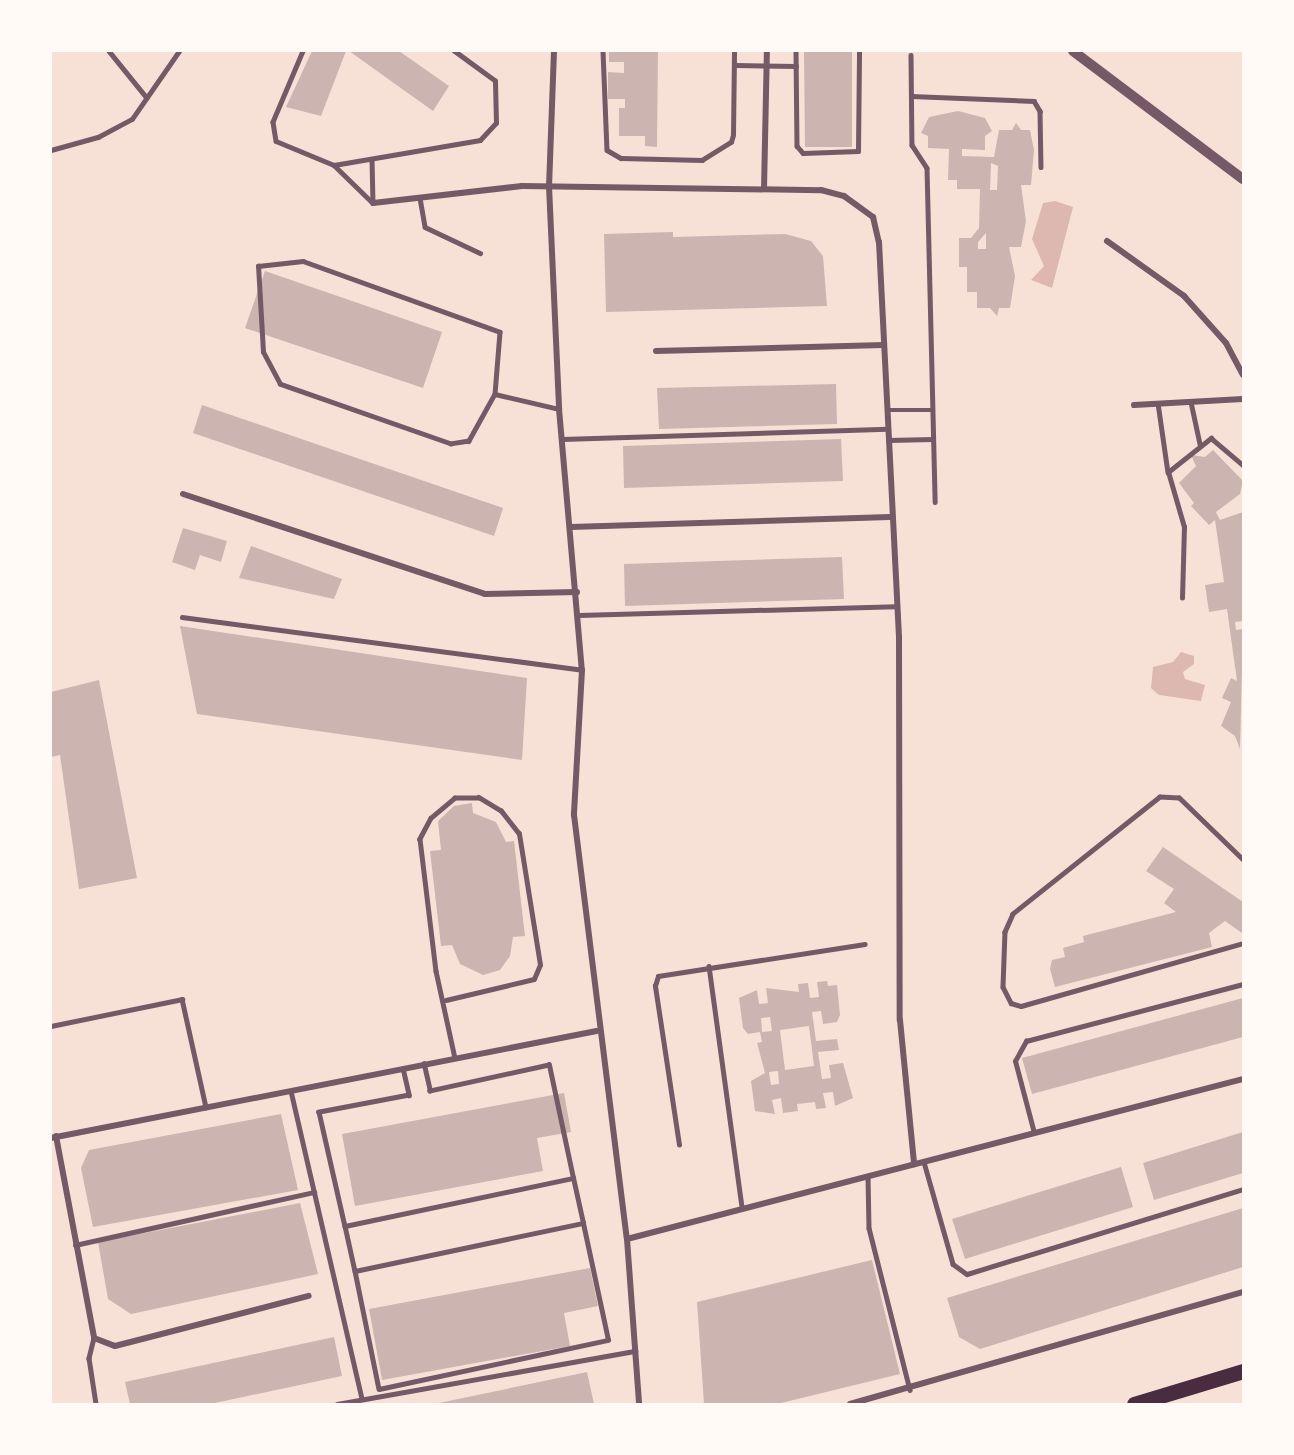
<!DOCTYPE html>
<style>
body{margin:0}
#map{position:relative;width:1294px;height:1455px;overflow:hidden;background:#f7e1d7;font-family:"Asap Condensed",sans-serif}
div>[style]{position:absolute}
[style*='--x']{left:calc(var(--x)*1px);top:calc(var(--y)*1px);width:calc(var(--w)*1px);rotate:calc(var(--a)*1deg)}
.water>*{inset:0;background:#dcb8b0}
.building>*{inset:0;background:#ccb4b1}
.service>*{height:4.5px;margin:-2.25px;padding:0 2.25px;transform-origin:2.25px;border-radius:2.25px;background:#755966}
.minor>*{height:6px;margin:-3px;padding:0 3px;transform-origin:3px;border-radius:3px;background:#755966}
.tertiary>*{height:10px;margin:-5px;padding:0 5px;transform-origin:5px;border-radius:5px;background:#755966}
.primary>*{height:15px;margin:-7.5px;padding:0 7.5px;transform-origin:7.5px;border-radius:7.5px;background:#4a2c40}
span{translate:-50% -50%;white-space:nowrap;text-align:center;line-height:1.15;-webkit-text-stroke:6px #fffaf5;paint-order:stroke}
.frame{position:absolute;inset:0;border:52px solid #fffaf5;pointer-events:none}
</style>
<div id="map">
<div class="water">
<div style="clip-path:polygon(1055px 201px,1073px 207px,1052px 288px,1031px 280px,1044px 266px,1032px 239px,1043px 203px)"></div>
<div style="clip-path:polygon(1181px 652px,1194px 656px,1194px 664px,1183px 672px,1185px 679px,1205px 685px,1201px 701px,1159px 695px,1151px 688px,1153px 667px,1173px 662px)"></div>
</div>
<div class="building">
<div style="clip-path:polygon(312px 51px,346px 51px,321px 116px,286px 107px)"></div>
<div style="clip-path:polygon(349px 51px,399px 51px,449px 86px,433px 111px)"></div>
<div style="clip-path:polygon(609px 51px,658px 51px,657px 147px,645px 146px,645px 136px,619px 136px,619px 108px,625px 108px,625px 99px,608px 99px,608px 72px,624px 73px,624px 62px,609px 62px)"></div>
<div style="clip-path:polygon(804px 51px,852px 51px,852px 147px,805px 147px)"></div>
<div style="clip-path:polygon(evenodd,958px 111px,985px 118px,992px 131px,985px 136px,985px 150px,962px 149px,962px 156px,994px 157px,999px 130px,1012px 130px,1016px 123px,1021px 130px,1030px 130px,1034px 150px,1031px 185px,1021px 185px,1026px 221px,1021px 247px,1009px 247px,1015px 276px,1010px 308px,999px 308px,997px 316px,990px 308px,977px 308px,977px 292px,967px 292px,967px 267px,959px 267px,959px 238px,971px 238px,979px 228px,980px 189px,957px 189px,957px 180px,948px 180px,949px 149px,928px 148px,928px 136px,921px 133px,929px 117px,958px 111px,991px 163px,998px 166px,997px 190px,990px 190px,991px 163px,958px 111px,986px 233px,986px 249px,978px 249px,978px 242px,986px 233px)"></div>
<div style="clip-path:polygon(673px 232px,673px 237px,785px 234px,811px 241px,823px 256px,827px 306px,606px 312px,604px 234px)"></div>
<div style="clip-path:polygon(265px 271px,442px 332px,423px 388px,245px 328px)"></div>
<div style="clip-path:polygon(836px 384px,837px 424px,659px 429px,657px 388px)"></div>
<div style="clip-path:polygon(202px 405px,503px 508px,494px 536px,193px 433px)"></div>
<div style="clip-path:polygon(841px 439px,843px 481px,624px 488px,623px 446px)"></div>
<div style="clip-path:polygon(1213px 450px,1243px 481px,1240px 494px,1216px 512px,1220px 520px,1243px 512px,1243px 621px,1235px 622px,1236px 630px,1243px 629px,1240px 749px,1235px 736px,1221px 726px,1231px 702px,1222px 698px,1231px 678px,1237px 681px,1227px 609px,1209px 612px,1205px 585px,1224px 582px,1215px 520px,1209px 525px,1191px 506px,1194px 503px,1179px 483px,1196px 466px,1191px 455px,1205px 457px)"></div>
<div style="clip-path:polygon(183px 528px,227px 541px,221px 562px,200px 555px,195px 570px,172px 562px)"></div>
<div style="clip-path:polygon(251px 546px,342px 579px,334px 599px,239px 578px)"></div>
<div style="clip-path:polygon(842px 557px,844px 599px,625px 606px,624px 564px)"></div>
<div style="clip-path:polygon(180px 626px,527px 678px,522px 760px,197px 714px)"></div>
<div style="clip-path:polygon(99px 680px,137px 878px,79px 889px,60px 755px,51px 757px,51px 692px)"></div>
<div style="clip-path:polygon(472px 803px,473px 813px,496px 822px,506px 842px,514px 841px,525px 936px,513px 937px,510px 956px,500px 970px,483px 975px,460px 964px,452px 945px,441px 946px,430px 851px,441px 850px,438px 821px,454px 806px)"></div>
<div style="clip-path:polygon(1163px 847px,1243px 902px,1242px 933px,1225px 921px,1209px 933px,1212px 947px,1055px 987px,1050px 969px,1052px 960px,1065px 957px,1063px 948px,1084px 942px,1083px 936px,1176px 912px,1164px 903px,1174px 889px,1146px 871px)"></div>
<div style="clip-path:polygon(evenodd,827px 981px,828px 986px,837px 985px,840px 1015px,837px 1022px,823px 1024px,821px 1011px,812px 1012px,816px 1041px,837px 1039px,839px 1050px,818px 1052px,822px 1079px,831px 1078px,829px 1065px,843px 1063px,853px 1098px,835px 1106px,833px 1092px,823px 1093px,826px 1108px,816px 1109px,815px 1102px,797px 1104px,798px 1111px,783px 1113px,781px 1098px,772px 1100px,775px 1114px,755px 1111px,751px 1081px,765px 1073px,757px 1043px,762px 1042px,760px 1032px,748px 1034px,743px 1028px,739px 998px,757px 990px,759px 1004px,768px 1003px,766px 988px,799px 992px,798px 984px,808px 983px,810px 998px,819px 997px,817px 982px,827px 981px,770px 1017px,772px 1031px,762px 1032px,761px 1018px,770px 1017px,827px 981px,809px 1026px,814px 1066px,785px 1070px,780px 1030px,809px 1026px,827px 981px,778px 1071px,779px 1084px,771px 1085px,769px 1072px,778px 1071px)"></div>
<div style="clip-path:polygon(1243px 998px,1243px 1037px,1032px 1094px,1022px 1058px)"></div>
<div style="clip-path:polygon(564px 1093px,571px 1132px,537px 1138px,543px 1171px,355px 1206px,342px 1134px)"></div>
<div style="clip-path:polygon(281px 1114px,298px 1190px,93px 1227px,81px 1168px,89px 1150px)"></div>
<div style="clip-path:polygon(1243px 1132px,1243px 1173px,1154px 1200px,1143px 1163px)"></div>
<div style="clip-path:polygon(1121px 1167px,1133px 1207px,965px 1259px,952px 1219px)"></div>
<div style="clip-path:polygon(300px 1203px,318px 1274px,131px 1314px,108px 1299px,98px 1242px)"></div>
<div style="clip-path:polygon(1243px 1208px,1243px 1267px,980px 1349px,959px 1337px,947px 1298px)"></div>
<div style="clip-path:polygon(872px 1260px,900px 1374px,777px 1404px,704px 1404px,697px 1302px)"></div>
<div style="clip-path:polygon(590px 1268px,598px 1306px,564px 1313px,570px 1346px,382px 1380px,369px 1309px)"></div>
<div style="clip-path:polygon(334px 1337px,342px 1376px,210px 1404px,130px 1404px,125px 1382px)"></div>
<div style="clip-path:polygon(587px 1372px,594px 1404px,439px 1404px,439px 1403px)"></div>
</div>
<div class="service">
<div style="--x:109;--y:51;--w:60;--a:51"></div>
<div style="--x:303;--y:51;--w:77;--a:112.9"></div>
<div style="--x:273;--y:122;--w:19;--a:81"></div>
<div style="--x:276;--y:141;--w:63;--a:22.5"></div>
<div style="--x:334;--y:165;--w:54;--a:44.3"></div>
<div style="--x:603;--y:51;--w:99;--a:87.7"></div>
<div style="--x:607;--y:150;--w:16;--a:30"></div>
<div style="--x:621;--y:158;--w:81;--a:1.4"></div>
<div style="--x:702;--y:160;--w:34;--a:-32"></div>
<div style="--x:731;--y:142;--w:7;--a:-74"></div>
<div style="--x:733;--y:135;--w:84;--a:-89.3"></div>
<div style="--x:796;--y:51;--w:95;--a:89.4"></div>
<div style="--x:797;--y:146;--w:9;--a:49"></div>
<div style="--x:803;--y:153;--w:55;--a:-2.1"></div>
<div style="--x:858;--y:151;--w:100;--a:-89.4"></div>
<div style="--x:911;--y:55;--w:90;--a:89.4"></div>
<div style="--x:912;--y:145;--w:27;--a:57"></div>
<div style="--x:927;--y:168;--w:334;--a:88.6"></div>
<div style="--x:734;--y:65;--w:62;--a:0.9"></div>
<div style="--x:911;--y:96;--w:123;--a:2.3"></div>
<div style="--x:1034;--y:101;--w:12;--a:59"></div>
<div style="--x:1040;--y:111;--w:56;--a:89"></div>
<div style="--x:51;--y:150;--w:49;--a:-15.5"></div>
<div style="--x:98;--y:137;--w:38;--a:-28"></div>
<div style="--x:132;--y:119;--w:83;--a:-55.3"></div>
<div style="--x:372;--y:159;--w:44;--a:88.7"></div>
<div style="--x:334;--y:165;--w:148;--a:-9.7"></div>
<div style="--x:480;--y:140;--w:23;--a:-47"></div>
<div style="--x:496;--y:123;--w:42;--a:-91.4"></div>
<div style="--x:495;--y:81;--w:51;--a:-143.8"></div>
<div style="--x:420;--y:198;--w:29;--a:80"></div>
<div style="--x:425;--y:227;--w:61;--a:25.3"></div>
<div style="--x:303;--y:261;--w:209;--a:19.8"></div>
<div style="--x:500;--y:332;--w:62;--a:94.6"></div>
<div style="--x:495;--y:394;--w:54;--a:119"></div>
<div style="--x:469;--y:441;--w:18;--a:171"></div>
<div style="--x:451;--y:444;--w:181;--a:-160.7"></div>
<div style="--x:280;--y:384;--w:36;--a:-118"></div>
<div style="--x:263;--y:352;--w:86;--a:-93.3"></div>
<div style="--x:258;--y:266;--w:45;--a:-6.3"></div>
<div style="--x:495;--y:394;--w:66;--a:13.2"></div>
<div style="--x:1191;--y:402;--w:43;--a:77.9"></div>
<div style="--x:1158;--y:403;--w:70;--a:81.8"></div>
<div style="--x:887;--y:410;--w:46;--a:0"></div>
<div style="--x:562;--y:439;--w:325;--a:-1.8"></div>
<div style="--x:888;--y:440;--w:45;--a:-1.3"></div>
<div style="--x:1182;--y:598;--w:71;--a:-88.4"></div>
<div style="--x:1184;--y:527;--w:57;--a:-106.2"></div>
<div style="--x:1168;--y:472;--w:55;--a:-38.3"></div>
<div style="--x:1211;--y:438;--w:42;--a:40.2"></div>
<div style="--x:579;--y:615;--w:316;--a:-1.6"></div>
<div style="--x:182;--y:617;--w:403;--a:7.5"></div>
<div style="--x:1243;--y:860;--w:89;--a:-135.9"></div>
<div style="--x:1179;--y:798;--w:19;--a:-177"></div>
<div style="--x:1160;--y:797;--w:188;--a:141.5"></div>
<div style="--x:1013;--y:914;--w:20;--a:114"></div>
<div style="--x:1005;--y:932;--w:55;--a:92.1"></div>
<div style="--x:1003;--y:987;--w:18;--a:63"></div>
<div style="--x:1011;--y:1003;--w:10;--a:17"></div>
<div style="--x:1021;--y:1006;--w:231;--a:-15.8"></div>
<div style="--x:709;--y:966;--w:244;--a:82.2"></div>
<div style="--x:446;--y:1000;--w:90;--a:-13.4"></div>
<div style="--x:534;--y:979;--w:15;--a:-67"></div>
<div style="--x:540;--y:965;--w:133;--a:-99.1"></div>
<div style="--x:519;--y:834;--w:29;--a:-128"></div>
<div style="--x:501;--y:811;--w:26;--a:-149"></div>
<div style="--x:479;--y:798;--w:24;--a:180"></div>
<div style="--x:455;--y:798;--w:31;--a:140"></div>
<div style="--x:431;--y:818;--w:24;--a:118"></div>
<div style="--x:420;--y:839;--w:133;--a:83.1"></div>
<div style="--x:436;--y:971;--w:89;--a:77.7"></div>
<div style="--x:51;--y:1026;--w:134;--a:-11.6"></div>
<div style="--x:182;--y:999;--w:111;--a:77.5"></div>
<div style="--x:403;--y:1068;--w:28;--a:77"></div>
<div style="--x:409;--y:1095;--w:92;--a:169.3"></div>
<div style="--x:319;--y:1112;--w:117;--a:77.2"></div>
<div style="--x:345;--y:1226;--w:233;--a:-11.9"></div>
<div style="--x:573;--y:1178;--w:116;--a:-102"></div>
<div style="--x:549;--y:1065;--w:122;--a:167.7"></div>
<div style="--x:430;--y:1091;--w:28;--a:-103"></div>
<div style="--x:291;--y:1091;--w:316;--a:77"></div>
<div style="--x:1034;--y:1133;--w:74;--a:-104.8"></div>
<div style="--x:1015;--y:1061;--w:23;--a:-61"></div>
<div style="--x:1026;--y:1041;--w:224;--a:-14.7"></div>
<div style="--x:679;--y:1145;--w:161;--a:-98.6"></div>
<div style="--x:655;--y:986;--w:10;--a:-73"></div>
<div style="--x:658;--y:976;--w:209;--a:-8.8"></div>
<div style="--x:924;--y:1162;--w:106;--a:74.1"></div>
<div style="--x:953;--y:1264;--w:17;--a:36"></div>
<div style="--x:967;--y:1274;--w:289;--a:-17.1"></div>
<div style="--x:868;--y:1176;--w:52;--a:88.9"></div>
<div style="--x:869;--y:1228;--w:167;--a:75.8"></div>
<div style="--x:345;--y:1226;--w:46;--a:77.5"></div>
<div style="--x:355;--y:1271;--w:233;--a:-11.9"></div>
<div style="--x:583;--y:1223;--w:46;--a:-102.5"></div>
<div style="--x:75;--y:1245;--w:245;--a:-12.5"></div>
<div style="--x:355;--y:1271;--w:120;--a:78.5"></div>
<div style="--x:379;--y:1389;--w:234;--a:-12.1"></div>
<div style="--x:608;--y:1340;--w:120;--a:-102.1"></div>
<div style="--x:94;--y:1338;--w:21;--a:104"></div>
<div style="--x:89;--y:1358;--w:47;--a:81.3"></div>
<div style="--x:337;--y:1404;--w:303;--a:-10.1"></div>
</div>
<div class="minor">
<div style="--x:554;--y:51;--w:135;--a:92.1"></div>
<div style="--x:549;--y:186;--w:223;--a:87.4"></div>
<div style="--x:559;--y:409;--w:262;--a:85"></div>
<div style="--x:582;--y:670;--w:145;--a:93.2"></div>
<div style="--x:574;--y:815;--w:427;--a:82.9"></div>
<div style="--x:627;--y:1239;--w:165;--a:85.8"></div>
<div style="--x:764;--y:189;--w:138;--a:-88.8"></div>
<div style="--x:373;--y:203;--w:150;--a:-6.5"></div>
<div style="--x:522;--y:186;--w:299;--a:0.8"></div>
<div style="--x:821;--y:190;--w:24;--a:15"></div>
<div style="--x:844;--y:196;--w:36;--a:36"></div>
<div style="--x:873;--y:217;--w:26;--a:77"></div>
<div style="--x:879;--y:242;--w:396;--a:87.1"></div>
<div style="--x:899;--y:637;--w:383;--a:89.9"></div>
<div style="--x:900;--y:1020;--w:145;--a:84.4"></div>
<div style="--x:1107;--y:241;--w:95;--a:35.5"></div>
<div style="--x:1184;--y:296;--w:63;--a:48.2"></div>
<div style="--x:1226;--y:343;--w:36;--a:62"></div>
<div style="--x:656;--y:351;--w:228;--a:-1.5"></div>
<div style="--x:1134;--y:405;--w:109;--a:-3.2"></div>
<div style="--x:183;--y:494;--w:318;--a:18.3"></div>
<div style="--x:485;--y:594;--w:92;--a:-1.2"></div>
<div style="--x:571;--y:527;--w:319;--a:-1.8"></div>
<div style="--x:56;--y:1136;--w:206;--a:79.3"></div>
<div style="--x:94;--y:1338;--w:22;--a:21"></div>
<div style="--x:115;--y:1346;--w:200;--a:-14.5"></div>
<div style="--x:51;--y:1138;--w:556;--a:-11.09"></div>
<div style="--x:627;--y:1239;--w:636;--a:-14.56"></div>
<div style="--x:850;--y:1404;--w:409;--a:-15.9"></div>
</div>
<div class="tertiary">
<div style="--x:1073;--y:51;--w:213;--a:37"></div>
</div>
<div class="primary">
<div style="--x:1134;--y:1404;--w:114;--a:-16.8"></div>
</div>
<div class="frame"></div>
</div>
